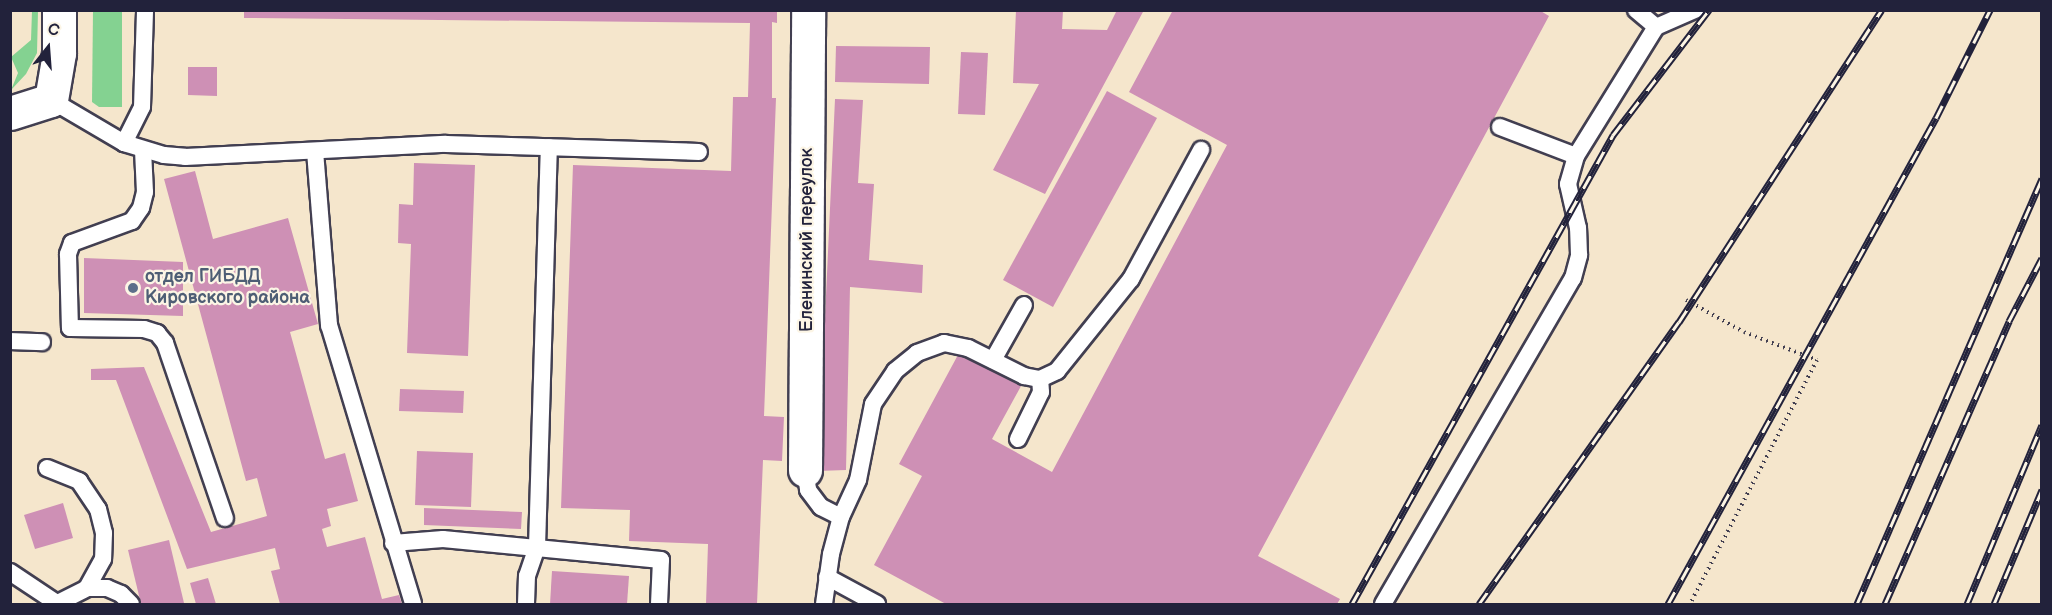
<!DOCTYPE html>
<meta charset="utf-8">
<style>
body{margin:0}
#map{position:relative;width:2052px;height:615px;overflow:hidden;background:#f5e6cc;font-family:"Balsamiq Sans",sans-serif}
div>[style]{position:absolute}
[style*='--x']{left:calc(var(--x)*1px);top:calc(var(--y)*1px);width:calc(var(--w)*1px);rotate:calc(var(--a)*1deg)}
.green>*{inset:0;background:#84d291}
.building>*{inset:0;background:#ce90b5}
.path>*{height:4px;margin-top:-2px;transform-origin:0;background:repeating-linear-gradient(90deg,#423f51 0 1.5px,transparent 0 6px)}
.roads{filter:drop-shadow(2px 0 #423f51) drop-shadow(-2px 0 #423f51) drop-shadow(0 2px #423f51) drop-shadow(0 -2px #423f51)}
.service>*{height:16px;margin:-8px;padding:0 8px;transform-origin:8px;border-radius:8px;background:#fff}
.minor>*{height:33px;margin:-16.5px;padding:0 16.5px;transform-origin:16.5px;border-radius:16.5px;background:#fff}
.rail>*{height:7px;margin-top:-3.5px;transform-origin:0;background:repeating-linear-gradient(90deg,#fcf5e5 0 14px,#22223b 0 28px);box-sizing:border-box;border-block:2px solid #22223b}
.dots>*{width:16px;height:16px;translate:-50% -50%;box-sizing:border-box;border:3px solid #fcf5e5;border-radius:50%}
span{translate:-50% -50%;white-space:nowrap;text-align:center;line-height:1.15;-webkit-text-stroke:4.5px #fcf5e5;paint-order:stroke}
.street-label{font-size:18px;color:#22223b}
.service-label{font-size:18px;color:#4e5e75;font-weight:700}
.left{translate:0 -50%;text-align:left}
.frame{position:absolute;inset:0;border:12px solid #22223b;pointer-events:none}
.north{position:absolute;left:18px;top:18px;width:60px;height:60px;-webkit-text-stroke:4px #fcf5e5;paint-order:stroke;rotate:17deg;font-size:16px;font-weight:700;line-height:24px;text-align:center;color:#22223b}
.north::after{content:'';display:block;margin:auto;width:21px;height:27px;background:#22223b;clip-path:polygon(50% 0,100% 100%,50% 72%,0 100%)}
</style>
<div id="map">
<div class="green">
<div style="clip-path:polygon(32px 11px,38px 11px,37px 53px,26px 74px,11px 90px,18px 73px,11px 57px,31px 40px)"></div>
<div style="clip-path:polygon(93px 11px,122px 11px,122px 107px,99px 107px,92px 102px)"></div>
</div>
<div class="building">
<div style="clip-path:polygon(244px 10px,777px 10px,777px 23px,772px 22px,772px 98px,776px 98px,764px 416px,784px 417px,782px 461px,763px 460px,757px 604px,706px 604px,708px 544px,629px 541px,630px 510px,561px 508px,573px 165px,731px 171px,733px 97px,748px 97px,750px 23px,244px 18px)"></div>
<div style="clip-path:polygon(1016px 10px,1063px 10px,1062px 29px,1107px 30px,1117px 10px,1144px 10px,1045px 194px,993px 170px,1039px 84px,1013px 83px)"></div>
<div style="clip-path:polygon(1173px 10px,1539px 10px,1549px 16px,1258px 556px,1340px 599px,1337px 604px,946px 604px,874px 565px,922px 476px,899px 464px,959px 353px,1021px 386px,992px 439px,1052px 472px,1227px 145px,1129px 92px)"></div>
<div style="clip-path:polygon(836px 46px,930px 47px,929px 84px,835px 82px)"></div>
<div style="clip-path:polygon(961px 52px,988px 53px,985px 115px,958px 114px)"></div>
<div style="clip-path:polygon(188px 67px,217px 67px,217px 96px,188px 95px)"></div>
<div style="clip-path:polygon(1107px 91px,1157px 118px,1053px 307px,1003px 280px)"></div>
<div style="clip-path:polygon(835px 99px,863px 100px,858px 183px,874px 184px,869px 260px,923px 265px,922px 293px,850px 287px,846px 470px,818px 471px)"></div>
<div style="clip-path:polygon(414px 163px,475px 165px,468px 356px,407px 353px,411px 244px,398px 243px,399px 204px,413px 205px)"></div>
<div style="clip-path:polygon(195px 171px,213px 239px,288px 218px,318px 324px,290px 332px,325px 459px,345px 453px,358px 501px,327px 509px,331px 526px,322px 529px,327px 547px,365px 537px,382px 599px,399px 595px,402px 604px,280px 604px,271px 571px,280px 569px,275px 548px,187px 569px,116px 380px,91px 380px,91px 369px,144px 367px,211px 532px,267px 516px,257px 478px,246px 481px,164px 179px)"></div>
<div style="clip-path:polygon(84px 258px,183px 262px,183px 316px,84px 313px)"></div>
<div style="clip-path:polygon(400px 389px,464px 391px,463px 413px,399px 411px)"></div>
<div style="clip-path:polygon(417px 451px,473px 453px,471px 507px,415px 505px)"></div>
<div style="clip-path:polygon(63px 503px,73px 538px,35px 549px,24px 515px)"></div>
<div style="clip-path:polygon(424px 508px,522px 512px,521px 529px,424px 525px)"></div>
<div style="clip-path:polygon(169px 540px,184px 603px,141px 604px,128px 550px)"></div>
<div style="clip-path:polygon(552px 571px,629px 576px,627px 604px,550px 604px)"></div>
<div style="clip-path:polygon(208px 578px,216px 604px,196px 604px,190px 583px)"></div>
</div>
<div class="path">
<div style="--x:1686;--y:300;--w:66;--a:28.9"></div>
<div style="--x:1744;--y:332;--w:78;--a:21"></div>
<div style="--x:1817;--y:360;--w:275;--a:117.5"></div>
</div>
<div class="roads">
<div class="service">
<div style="--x:1636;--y:10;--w:26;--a:40"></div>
<div style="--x:51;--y:100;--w:85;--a:30.5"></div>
<div style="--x:124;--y:143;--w:40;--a:-63.4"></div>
<div style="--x:142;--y:107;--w:97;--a:-88.2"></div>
<div style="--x:1500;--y:127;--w:81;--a:20.9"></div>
<div style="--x:124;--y:143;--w:42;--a:16.7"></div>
<div style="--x:164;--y:155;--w:21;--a:5"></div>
<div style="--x:185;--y:157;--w:261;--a:-2.9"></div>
<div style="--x:446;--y:144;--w:253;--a:1.8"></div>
<div style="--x:143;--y:150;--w:42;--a:87.3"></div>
<div style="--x:145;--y:192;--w:16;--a:104"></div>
<div style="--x:141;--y:208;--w:16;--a:125"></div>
<div style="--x:132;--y:221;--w:64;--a:159.9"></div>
<div style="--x:72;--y:243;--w:12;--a:110"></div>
<div style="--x:68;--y:254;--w:74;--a:88.5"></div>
<div style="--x:70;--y:328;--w:74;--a:0.8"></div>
<div style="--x:144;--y:329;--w:14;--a:17"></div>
<div style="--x:157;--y:333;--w:13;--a:51"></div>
<div style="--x:165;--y:343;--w:185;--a:71.1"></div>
<div style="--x:315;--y:151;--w:175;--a:85.4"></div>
<div style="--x:329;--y:325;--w:291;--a:73.2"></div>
<div style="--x:10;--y:341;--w:32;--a:2"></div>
<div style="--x:993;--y:360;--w:63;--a:-60.6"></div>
<div style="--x:1018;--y:439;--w:52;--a:-63.9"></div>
<div style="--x:1041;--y:392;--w:13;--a:-94"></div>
<div style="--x:47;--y:468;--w:35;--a:22"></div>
<div style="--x:79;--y:481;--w:34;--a:56"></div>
<div style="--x:98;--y:509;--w:25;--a:76"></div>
<div style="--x:104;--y:533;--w:26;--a:92"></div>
<div style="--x:103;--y:559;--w:33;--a:119"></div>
<div style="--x:805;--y:470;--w:20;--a:81"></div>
<div style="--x:808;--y:490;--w:21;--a:53"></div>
<div style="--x:821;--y:507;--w:22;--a:27"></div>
<div style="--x:393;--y:543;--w:50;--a:-4.6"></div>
<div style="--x:443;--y:539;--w:219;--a:5.5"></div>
<div style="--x:661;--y:560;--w:44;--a:92.6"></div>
<div style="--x:10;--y:572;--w:58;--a:33.7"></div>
<div style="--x:827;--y:577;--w:57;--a:28.4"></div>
<div style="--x:58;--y:603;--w:33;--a:-27"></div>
<div style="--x:87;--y:588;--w:20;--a:0"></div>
<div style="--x:107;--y:588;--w:15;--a:23"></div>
<div style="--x:121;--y:594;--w:14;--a:45"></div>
<div style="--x:526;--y:604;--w:28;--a:-88"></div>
<div style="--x:527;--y:576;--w:31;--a:-71"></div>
<div style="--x:537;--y:547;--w:400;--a:-88.3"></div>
<div style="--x:824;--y:604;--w:50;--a:-82"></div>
<div style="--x:831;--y:554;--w:38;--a:-75"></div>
<div style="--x:841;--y:517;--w:41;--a:-65.3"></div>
<div style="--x:858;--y:480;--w:77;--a:-78.8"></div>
<div style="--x:873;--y:404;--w:40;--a:-56"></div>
<div style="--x:895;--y:371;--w:28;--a:-39"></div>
<div style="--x:917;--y:353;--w:29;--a:-20"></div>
<div style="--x:944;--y:343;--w:25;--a:12"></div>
<div style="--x:968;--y:348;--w:63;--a:26.6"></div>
<div style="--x:1024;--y:376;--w:16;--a:11"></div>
<div style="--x:1040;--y:379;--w:19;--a:-25"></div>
<div style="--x:1057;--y:371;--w:118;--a:-51.2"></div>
<div style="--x:1131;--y:279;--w:147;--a:-61.5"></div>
<div style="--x:1383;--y:604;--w:377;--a:-59.8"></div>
<div style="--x:1573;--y:278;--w:24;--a:-75"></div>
<div style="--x:1579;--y:255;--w:27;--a:-92"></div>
<div style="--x:1578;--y:228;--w:45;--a:-102.8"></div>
<div style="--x:1568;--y:184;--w:29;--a:-74"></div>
<div style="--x:1576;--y:156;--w:152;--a:-58.2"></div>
<div style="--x:1656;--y:27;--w:43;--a:-23.6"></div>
</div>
<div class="minor">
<div style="--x:10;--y:113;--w:43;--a:-17.6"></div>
<div style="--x:51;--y:100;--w:48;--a:-80.3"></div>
<div style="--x:59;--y:53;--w:43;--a:-90"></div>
<div style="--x:805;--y:470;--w:460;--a:-89.6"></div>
</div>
</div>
<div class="rail">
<div style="--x:1352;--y:604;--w:537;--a:-60.9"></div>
<div style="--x:1613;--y:135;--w:158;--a:-52.5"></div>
<div style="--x:1479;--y:604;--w:346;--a:-54.7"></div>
<div style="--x:1679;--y:322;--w:372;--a:-57"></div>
<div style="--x:1668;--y:604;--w:555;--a:-61.13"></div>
<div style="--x:1936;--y:118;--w:121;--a:-63.4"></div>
<div style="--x:1857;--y:604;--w:464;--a:-66.5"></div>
<div style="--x:1885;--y:604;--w:309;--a:-66.3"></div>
<div style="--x:2009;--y:321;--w:71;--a:-62.4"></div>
<div style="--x:1967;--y:604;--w:194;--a:-67.3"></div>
<div style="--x:1994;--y:604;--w:124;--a:-67.2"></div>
</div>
<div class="dots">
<div style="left:133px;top:288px;background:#5c6f8a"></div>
</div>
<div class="street-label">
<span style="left:807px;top:240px;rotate:-90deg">Еленинский переулок</span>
</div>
<div class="service-label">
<span class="left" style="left:145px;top:288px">отдел ГИБДД<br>Кировского района</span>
</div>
<div class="frame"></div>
<div class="north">С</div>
</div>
